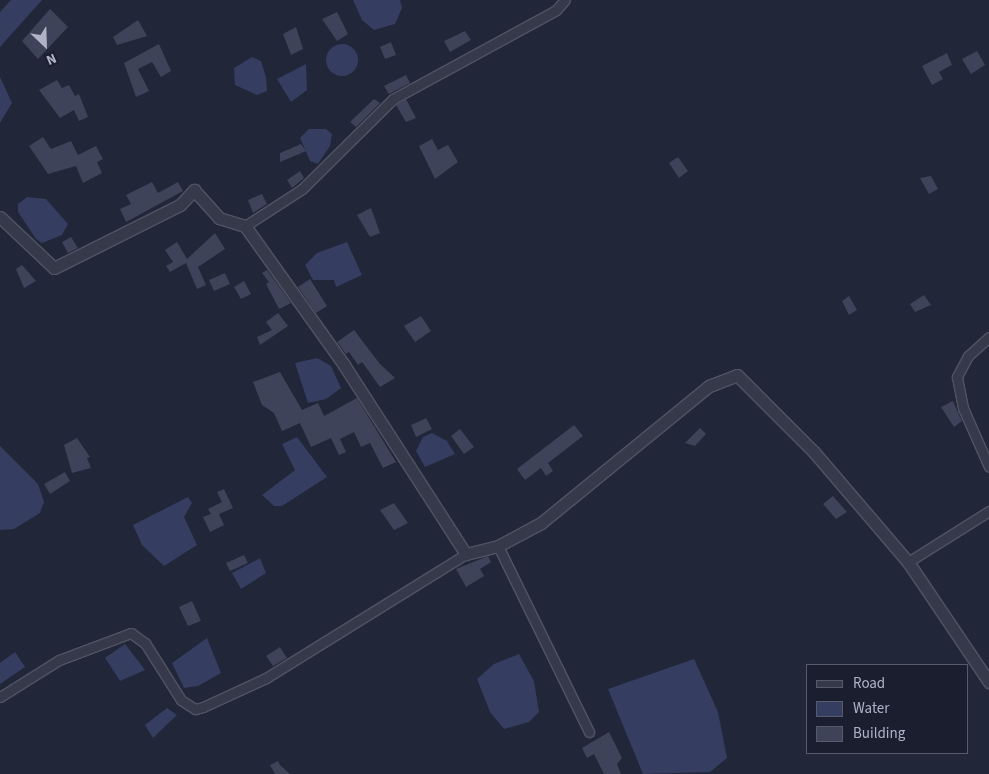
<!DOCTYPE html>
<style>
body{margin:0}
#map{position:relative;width:989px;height:774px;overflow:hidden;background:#212639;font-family:"Source Sans 3",sans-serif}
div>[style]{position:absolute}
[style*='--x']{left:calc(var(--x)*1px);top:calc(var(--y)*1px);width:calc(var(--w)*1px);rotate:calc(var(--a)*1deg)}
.water>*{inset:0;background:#353d60}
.round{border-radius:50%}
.building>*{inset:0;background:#3e4359}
.roads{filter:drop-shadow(1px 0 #505364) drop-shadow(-1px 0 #505364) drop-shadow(0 1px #505364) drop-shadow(0 -1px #505364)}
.minor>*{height:9px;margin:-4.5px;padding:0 4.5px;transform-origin:4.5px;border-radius:4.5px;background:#353949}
.tertiary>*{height:11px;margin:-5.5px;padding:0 5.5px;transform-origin:5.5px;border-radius:5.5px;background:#353949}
span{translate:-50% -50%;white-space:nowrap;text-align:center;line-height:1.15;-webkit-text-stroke:5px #1a1e2e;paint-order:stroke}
.legend{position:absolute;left:806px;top:664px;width:162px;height:90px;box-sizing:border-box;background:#1a1e2e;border:1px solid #565a6b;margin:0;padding:6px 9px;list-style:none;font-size:15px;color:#b0b3c6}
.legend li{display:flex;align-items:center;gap:10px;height:25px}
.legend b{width:25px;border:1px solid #565a6b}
.north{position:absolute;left:20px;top:20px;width:50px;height:50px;-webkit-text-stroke:4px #1a1e2e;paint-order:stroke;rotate:156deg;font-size:14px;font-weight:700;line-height:20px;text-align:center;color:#b0b3c6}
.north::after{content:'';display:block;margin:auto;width:18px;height:22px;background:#b0b3c6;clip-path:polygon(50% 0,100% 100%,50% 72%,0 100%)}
</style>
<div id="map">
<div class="water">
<div style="clip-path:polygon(11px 0,42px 0,0 47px,0 12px)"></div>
<div style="clip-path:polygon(353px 0,400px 0,402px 8px,395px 24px,374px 30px,362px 20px)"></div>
<div class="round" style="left:326px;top:44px;width:32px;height:32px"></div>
<div style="clip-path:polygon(252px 57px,261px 61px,266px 77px,267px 91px,257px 95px,235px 85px,234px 68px)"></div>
<div style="clip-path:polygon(306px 64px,307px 90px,291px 102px,277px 79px)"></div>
<div style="clip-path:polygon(0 77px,12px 103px,0 123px)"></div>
<div style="clip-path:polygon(309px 129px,326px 129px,332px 134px,330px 146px,318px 164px,310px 161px,300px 138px)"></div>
<div style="clip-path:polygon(27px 197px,46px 199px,68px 224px,62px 235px,42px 243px,36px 239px,18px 212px,18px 204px)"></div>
<div style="clip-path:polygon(347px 242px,362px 275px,336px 287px,334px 280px,313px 280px,305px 265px,317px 253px)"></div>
<div style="clip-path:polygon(317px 358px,331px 366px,341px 388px,326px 399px,308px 403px,295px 363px)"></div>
<div style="clip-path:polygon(432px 433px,447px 441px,455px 454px,425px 467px,416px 451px,423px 437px)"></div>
<div style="clip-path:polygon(297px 437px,327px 477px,282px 506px,274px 506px,262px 495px,295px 470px,282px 444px)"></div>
<div style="clip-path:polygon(0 446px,38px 484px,44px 502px,40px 513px,14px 529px,0 530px)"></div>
<div style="clip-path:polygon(188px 497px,192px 503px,184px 517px,197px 545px,164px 566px,142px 545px,133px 525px)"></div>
<div style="clip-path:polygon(260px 558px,266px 573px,241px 589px,232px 573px)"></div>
<div style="clip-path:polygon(207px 638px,221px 673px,198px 686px,184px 688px,172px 663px)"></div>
<div style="clip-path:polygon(125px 644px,145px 670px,120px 681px,105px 658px)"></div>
<div style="clip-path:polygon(15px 652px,25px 667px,0 684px,0 663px)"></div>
<div style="clip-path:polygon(519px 654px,534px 681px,539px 712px,529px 722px,504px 729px,490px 712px,477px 679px,494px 664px)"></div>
<div style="clip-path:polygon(694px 659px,718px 712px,727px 758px,710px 772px,643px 774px,608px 689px)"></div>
<div style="clip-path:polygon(167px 708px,177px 715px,153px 738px,145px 725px)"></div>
</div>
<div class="building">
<div style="clip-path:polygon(50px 9px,68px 27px,38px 59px,22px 41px)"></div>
<div style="clip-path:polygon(337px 12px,348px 34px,337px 41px,322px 19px)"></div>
<div style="clip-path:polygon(138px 20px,147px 36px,117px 45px,113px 37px)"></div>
<div style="clip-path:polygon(296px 27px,303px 49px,291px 55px,283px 34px)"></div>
<div style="clip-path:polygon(465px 31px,471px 40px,450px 52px,444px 41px)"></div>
<div style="clip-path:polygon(391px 42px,396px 55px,385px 59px,380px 47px)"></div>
<div style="clip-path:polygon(159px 44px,171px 71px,161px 77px,152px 62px,138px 69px,149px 91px,136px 97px,124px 63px)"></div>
<div style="clip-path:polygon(977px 51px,985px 65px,971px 74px,962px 59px)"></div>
<div style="clip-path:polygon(947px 53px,952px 65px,939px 72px,943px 79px,932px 85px,922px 66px)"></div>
<div style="clip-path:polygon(406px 75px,410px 83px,389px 94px,384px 86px)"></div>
<div style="clip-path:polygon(57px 80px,62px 88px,69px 85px,75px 96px,79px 94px,88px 117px,79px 121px,74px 110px,60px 118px,39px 90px)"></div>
<div style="clip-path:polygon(374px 99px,380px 103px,356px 127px,350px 122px)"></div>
<div style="clip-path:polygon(406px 99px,416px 118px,406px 122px,396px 105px)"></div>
<div style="clip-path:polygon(43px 137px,51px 149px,71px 141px,78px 155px,96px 146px,103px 159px,97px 162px,102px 173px,83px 183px,76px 166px,48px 174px,29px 146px)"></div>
<div style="clip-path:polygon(432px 139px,438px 150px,448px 145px,458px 162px,435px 179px,419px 146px)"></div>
<div style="clip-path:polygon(301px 144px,306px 151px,280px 162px,280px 153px)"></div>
<div style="clip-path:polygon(678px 157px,688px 171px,679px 178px,669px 163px)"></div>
<div style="clip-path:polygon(300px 171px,304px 178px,292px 188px,287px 180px)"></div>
<div style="clip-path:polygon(931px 176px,938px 189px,929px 194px,920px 178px)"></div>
<div style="clip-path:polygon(152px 182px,158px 193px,178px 182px,183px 191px,126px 222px,120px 209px,131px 204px,126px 195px)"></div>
<div style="clip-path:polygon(262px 194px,267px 204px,253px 213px,248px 200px)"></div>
<div style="clip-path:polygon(371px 208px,380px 233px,370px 237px,357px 215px)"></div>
<div style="clip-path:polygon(215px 233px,225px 249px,198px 267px,206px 285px,197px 289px,186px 263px,170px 272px,166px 266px,173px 262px,165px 250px,177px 242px,187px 259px)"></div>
<div style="clip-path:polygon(71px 237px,78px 248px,68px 253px,62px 242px)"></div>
<div style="clip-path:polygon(22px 265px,36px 281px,24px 288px,16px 269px)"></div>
<div style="clip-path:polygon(267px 270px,291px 303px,279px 309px,266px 284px,269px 282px,262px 273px)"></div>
<div style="clip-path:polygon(225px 273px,230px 284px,214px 291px,209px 280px)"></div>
<div style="clip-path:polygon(310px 279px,327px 306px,316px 313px,298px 287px)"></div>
<div style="clip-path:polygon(244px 281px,251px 294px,241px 299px,234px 287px)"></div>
<div style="clip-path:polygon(924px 295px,931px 305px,915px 312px,910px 304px)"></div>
<div style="clip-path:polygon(849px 296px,857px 310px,849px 315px,842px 301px)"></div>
<div style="clip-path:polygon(278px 313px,288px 326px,260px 345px,257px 337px,272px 330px,266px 322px)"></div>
<div style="clip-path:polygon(421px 316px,431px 331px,415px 342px,404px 326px)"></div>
<div style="clip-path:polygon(354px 330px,380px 364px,395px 378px,380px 387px,362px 362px,358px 365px,349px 352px,346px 354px,337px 342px)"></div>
<div style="clip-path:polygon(280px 372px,302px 410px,318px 403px,324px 416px,357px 398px,396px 462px,383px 468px,370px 443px,361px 447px,354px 432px,340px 439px,346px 452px,339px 455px,331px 438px,311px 447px,300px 423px,282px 431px,274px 413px,262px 405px,253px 382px)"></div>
<div style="clip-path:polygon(953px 401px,962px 421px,954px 427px,941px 407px)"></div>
<div style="clip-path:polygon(426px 418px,432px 429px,416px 437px,411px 425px)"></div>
<div style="clip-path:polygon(574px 425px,583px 436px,548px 463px,553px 471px,546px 476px,541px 468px,525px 480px,517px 469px)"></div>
<div style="clip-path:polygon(700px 428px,706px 434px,695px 446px,685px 443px)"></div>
<div style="clip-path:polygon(460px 429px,474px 447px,464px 454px,451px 436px)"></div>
<div style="clip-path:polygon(77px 438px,90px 457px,87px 458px,91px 468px,72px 473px,64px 445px)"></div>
<div style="clip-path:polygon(65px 472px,70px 481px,50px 494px,44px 484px)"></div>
<div style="clip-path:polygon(224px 489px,233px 508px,219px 514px,224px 525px,210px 532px,203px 517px,211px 514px,208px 509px,222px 502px,217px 492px)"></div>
<div style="clip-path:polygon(833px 496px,847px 512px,836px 519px,823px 504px)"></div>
<div style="clip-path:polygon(394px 503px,408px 523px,394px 530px,380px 510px)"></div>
<div style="clip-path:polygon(244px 555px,248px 563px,230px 571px,226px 563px)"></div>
<div style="clip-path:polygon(488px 556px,491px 562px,480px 569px,484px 576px,466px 587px,456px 569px)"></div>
<div style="clip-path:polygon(192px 601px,201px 621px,188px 626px,179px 607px)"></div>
<div style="clip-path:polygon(280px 647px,287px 658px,273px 666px,266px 656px)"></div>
<div style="clip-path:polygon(609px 732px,622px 758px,617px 764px,621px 774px,604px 774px,594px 754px,587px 758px,582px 748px)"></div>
<div style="clip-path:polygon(278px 761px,280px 765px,290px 774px,275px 774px,270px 765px)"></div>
</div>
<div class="roads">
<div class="minor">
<div style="--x:245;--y:226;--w:68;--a:-33"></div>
<div style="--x:302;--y:189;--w:128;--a:-44.7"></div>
<div style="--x:393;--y:99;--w:186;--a:-28.6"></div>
<div style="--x:556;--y:10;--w:13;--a:-48"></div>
<div style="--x:989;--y:337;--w:28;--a:138"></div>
<div style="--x:968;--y:356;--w:24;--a:118"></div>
<div style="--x:957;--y:377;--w:32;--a:79"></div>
<div style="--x:963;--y:408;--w:64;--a:66.2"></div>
<div style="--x:498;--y:546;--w:207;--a:63.9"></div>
<div style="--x:908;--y:562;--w:96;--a:-32.2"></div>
<div style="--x:0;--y:697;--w:70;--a:-32.1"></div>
<div style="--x:59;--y:660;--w:77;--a:-20.6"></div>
<div style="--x:131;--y:633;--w:17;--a:36"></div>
<div style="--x:145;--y:643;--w:67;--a:57.7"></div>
<div style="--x:181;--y:700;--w:17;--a:33"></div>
<div style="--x:195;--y:709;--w:8;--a:-14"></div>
<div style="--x:203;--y:707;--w:69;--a:-24.7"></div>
<div style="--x:266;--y:678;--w:235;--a:-31.8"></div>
</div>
<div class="tertiary">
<div style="--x:0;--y:217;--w:74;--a:43.4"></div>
<div style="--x:54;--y:268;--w:141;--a:-26.6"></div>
<div style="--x:180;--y:205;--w:21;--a:-47"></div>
<div style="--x:194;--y:190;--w:38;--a:48"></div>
<div style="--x:219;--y:218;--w:27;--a:17"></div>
<div style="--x:245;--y:226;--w:171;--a:54.5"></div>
<div style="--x:344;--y:365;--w:225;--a:57.2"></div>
<div style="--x:466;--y:554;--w:33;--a:-14"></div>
<div style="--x:498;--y:546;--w:49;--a:-28.1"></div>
<div style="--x:541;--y:523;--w:217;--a:-39.2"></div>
<div style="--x:709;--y:386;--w:30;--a:-21"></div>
<div style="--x:737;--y:375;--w:109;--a:45"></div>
<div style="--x:814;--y:452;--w:145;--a:49.5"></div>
<div style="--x:908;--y:562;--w:145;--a:56"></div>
</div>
</div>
<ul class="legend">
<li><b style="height:6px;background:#353949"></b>Road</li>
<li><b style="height:14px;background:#353d60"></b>Water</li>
<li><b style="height:14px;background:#3e4359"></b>Building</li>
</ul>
<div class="north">N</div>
</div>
